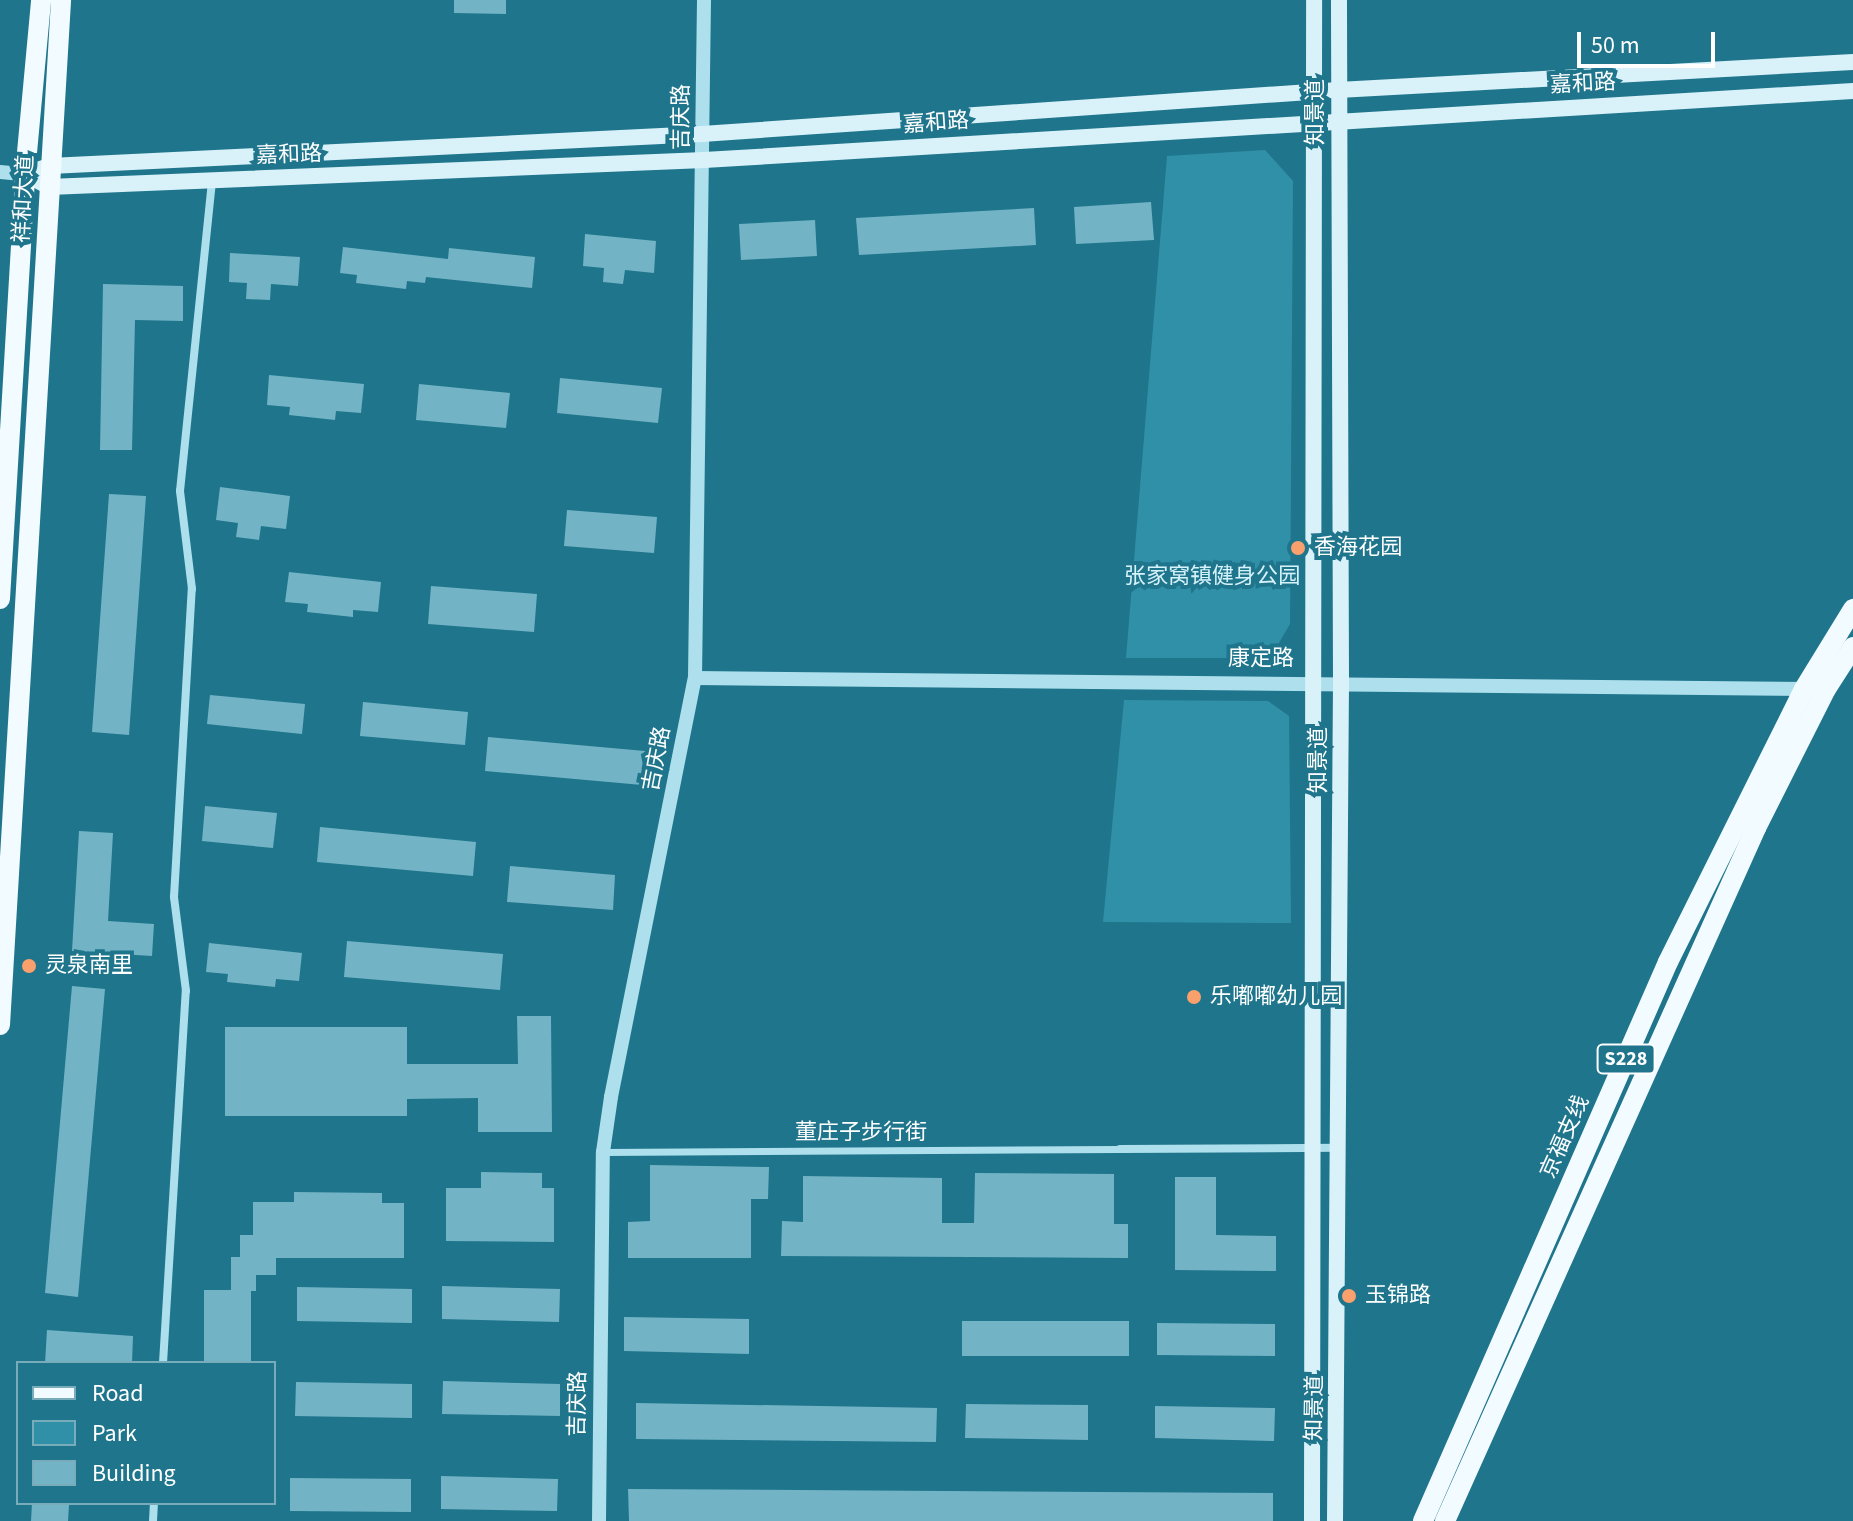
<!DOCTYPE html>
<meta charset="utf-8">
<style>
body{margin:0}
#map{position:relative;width:1853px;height:1521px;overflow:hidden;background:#1f758c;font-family:"Source Sans 3","Noto Sans SC",sans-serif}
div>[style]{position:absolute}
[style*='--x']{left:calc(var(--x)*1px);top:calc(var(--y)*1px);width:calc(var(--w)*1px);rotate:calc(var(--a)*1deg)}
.green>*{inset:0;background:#3090a8}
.building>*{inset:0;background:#72b4c5}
.pedestrian>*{height:7px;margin:-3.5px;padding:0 3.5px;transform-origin:3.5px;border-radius:3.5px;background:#ade0ec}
.minor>*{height:8px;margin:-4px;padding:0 4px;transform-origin:4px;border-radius:4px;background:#ade0ec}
.tertiary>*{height:14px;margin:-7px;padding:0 7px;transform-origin:7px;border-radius:7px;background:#ade0ec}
.secondary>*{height:16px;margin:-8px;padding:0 8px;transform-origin:8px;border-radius:8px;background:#d9f2f9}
.primary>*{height:20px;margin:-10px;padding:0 10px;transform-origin:10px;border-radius:10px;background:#f2fbff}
.dots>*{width:22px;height:22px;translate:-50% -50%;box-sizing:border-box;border:4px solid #1f758c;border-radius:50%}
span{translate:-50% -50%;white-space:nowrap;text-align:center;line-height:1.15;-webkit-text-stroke:8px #1f758c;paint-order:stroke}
.shield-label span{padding:2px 6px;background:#1f758c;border:2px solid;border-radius:6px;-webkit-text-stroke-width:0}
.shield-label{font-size:20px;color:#fff;font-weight:700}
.street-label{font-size:22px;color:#fff}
.poi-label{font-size:22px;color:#fff}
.left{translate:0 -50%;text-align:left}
.park-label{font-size:22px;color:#d6f2fa}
.legend{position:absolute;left:16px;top:1361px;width:260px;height:144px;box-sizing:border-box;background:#1f758c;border:2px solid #79acba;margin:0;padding:10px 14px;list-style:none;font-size:24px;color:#fff}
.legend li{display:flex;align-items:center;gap:16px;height:40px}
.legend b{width:40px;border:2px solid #79acba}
.scale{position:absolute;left:1577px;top:32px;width:138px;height:36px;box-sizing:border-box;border:4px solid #fff;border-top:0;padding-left:10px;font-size:24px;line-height:28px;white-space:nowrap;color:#fff;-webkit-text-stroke:6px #1f758c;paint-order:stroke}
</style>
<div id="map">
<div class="green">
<div style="clip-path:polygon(1265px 150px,1293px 181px,1290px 624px,1270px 658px,1126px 658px,1167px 156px)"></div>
<div style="clip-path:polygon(1124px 700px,1268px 701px,1289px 716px,1291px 923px,1103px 922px)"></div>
</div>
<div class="building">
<div style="clip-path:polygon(454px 0,506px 0,506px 14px,454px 13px)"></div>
<div style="clip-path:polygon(1151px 202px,1154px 240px,1076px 244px,1074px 207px)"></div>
<div style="clip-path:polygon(1034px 208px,1036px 245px,859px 255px,856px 218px)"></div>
<div style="clip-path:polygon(815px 220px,817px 256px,741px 260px,739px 224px)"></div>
<div style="clip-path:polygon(585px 234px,656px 241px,654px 273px,625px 270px,623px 284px,603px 282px,604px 268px,583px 266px)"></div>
<div style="clip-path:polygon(343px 247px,448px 259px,449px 248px,535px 257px,532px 288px,426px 277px,425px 283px,407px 281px,406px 289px,356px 283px,357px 275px,340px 273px)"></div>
<div style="clip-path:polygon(230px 253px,300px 257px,298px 286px,271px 284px,270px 300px,246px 299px,247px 283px,229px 282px)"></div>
<div style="clip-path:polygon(103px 284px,183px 286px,183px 321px,135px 320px,132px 450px,100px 450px)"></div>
<div style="clip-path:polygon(269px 375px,364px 384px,361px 413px,336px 411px,335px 420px,289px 415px,290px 407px,267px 405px)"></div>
<div style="clip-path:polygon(560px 378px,662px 388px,658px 423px,557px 413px)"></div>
<div style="clip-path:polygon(419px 384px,510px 393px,506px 428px,416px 420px)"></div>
<div style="clip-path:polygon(220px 487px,290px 496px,286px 529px,261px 526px,259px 540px,236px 537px,238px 523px,216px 520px)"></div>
<div style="clip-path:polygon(109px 494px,146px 496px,129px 735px,92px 732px)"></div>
<div style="clip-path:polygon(567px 510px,657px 517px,654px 553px,564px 546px)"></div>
<div style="clip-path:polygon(289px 572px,381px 582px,378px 612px,353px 610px,353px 617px,307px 612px,308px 604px,285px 602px)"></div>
<div style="clip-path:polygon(431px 586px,537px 594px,534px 632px,428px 624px)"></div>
<div style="clip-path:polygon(210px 695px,305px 704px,302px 734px,207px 724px)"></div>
<div style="clip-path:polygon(363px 702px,468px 712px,465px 745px,360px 736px)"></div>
<div style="clip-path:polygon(488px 737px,645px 751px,642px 785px,485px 771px)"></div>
<div style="clip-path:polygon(205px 806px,277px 813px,273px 848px,202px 841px)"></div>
<div style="clip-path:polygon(320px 827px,476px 842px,473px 876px,317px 862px)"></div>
<div style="clip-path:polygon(79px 831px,113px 833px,108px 921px,154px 924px,152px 956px,72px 951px)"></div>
<div style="clip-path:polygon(510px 866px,615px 875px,613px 910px,507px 902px)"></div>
<div style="clip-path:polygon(347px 941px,503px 954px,500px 990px,344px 977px)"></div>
<div style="clip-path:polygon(209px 943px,302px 953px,299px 981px,276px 979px,275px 987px,227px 982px,228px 974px,206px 972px)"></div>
<div style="clip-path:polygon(72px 986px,105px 989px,78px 1297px,45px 1293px)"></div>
<div style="clip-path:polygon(517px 1016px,551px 1016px,552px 1132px,478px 1132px,478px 1098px,407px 1099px,407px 1116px,225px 1116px,225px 1027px,407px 1027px,407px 1064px,518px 1064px)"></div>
<div style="clip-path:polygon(650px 1165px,769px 1167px,768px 1199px,751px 1199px,751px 1258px,628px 1258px,628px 1222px,650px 1221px)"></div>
<div style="clip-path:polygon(481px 1172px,542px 1173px,542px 1188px,554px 1188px,554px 1242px,446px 1241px,446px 1188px,481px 1188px)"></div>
<div style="clip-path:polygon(975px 1173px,1114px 1174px,1114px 1224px,1128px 1224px,1128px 1258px,781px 1256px,782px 1221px,803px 1222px,803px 1176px,942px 1178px,942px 1223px,974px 1223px)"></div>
<div style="clip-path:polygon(1175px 1177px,1216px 1177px,1216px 1235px,1276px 1236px,1276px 1271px,1175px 1270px)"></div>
<div style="clip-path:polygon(294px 1192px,382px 1193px,382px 1203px,404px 1203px,404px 1258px,276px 1258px,276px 1275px,256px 1275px,256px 1291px,251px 1291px,251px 1363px,204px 1363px,204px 1290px,231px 1290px,231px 1257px,240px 1257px,240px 1235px,253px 1235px,253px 1202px,294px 1202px)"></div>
<div style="clip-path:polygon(442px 1286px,560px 1289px,559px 1322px,442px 1319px)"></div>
<div style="clip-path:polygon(297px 1287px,412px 1289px,412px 1323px,297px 1321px)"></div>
<div style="clip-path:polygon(624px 1317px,749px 1319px,749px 1354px,624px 1351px)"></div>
<div style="clip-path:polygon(962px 1321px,1129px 1321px,1129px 1356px,962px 1356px)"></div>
<div style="clip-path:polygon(1157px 1323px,1275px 1324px,1275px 1356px,1157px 1355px)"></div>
<div style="clip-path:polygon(47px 1330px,133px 1336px,132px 1363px,45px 1363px)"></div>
<div style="clip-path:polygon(443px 1381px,560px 1384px,560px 1416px,442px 1414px)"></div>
<div style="clip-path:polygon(296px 1382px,412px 1384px,412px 1418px,295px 1416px)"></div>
<div style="clip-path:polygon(636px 1403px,937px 1408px,936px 1442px,636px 1439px)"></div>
<div style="clip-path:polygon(966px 1404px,1088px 1405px,1088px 1440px,965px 1438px)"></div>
<div style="clip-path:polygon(1155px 1406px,1275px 1408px,1274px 1441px,1155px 1438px)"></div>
<div style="clip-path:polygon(441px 1476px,558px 1479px,557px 1511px,441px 1509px)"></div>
<div style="clip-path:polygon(290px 1478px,411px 1479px,411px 1512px,290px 1511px)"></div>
<div style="clip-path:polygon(628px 1489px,1273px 1493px,1273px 1521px,629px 1521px)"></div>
<div style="clip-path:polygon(32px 1503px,69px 1505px,68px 1521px,31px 1521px)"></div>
</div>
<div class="pedestrian">
<div style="--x:603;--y:1152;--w:517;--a:-0.33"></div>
</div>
<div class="minor">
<div style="--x:1120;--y:1149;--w:217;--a:-0.3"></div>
<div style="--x:163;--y:1363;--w:373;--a:-86.5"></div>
<div style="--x:186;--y:991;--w:95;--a:-97.3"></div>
<div style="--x:174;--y:897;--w:309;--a:-86.7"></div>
<div style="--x:192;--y:589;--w:99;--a:-97"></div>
<div style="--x:180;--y:491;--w:313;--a:-84.1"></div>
<div style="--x:153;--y:1521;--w:18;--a:-87"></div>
</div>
<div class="tertiary">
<div style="--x:0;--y:172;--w:25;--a:5"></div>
<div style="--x:695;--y:678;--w:1115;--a:0.57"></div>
<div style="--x:599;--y:1521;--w:369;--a:-89.4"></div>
<div style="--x:603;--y:1152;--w:56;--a:-81.7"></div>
<div style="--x:611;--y:1097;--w:427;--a:-78.7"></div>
<div style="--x:695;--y:678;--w:678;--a:-89.24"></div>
</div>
<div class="secondary">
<div style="--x:25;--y:174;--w:27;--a:28"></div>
<div style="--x:49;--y:187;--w:656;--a:-2.36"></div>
<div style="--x:704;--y:160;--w:1151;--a:-3.44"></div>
<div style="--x:25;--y:174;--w:26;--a:-18"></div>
<div style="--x:50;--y:166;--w:653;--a:-2.81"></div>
<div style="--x:702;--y:134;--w:638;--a:-3.96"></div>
<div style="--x:1338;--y:90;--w:516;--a:-3.11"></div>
<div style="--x:1312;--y:1521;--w:1521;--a:-89.92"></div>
<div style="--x:1335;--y:1521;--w:839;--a:-89.59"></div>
<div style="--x:1341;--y:682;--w:682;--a:-90.17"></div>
</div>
<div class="primary">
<div style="--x:0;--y:599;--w:426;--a:-86.6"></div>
<div style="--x:25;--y:174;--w:175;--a:-84.7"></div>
<div style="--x:0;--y:1025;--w:1027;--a:-86.59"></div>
<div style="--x:1423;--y:1521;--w:610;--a:-66.33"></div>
<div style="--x:1668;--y:962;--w:305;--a:-63.5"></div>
<div style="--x:1804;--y:689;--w:94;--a:-58.5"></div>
<div style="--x:1445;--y:1521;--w:760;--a:-65.83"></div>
<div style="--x:1756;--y:828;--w:156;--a:-63.3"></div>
<div style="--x:1826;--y:689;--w:50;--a:-57.3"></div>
</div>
<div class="dots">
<div style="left:1298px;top:548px;background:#faa06d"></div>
<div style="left:29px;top:966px;background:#faa06d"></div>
<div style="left:1194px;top:997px;background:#faa06d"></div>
<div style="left:1349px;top:1296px;background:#faa06d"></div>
</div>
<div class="shield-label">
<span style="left:1626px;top:1059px">S228</span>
</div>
<div class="street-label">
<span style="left:1583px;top:84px;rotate:-3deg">嘉和路</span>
<span style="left:1316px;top:112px;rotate:-90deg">知景道</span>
<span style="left:682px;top:117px;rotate:-90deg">吉庆路</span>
<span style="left:936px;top:123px;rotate:-4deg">嘉和路</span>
<span style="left:289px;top:155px;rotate:-2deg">嘉和路</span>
<span style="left:24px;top:199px;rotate:-87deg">祥和大道</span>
<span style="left:1261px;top:659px">康定路</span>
<span style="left:657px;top:759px;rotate:-79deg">吉庆路</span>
<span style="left:1319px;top:760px;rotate:-90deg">知景道</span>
<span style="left:861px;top:1133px">董庄子步行街</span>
<span style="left:1565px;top:1137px;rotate:-66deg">京福支线</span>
<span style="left:578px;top:1404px;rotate:-89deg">吉庆路</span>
<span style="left:1315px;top:1408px;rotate:-89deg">知景道</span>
</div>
<div class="poi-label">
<span class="left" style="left:1314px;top:548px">香海花园</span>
<span class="left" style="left:45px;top:966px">灵泉南里</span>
<span class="left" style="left:1210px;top:997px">乐嘟嘟幼儿园</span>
<span class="left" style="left:1365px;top:1296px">玉锦路</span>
</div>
<div class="park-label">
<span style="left:1212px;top:577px">张家窝镇健身公园</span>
</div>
<ul class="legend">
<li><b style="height:10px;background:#f2fbff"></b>Road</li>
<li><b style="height:22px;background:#3090a8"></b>Park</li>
<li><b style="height:22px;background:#72b4c5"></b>Building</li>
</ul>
<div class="scale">50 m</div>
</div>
